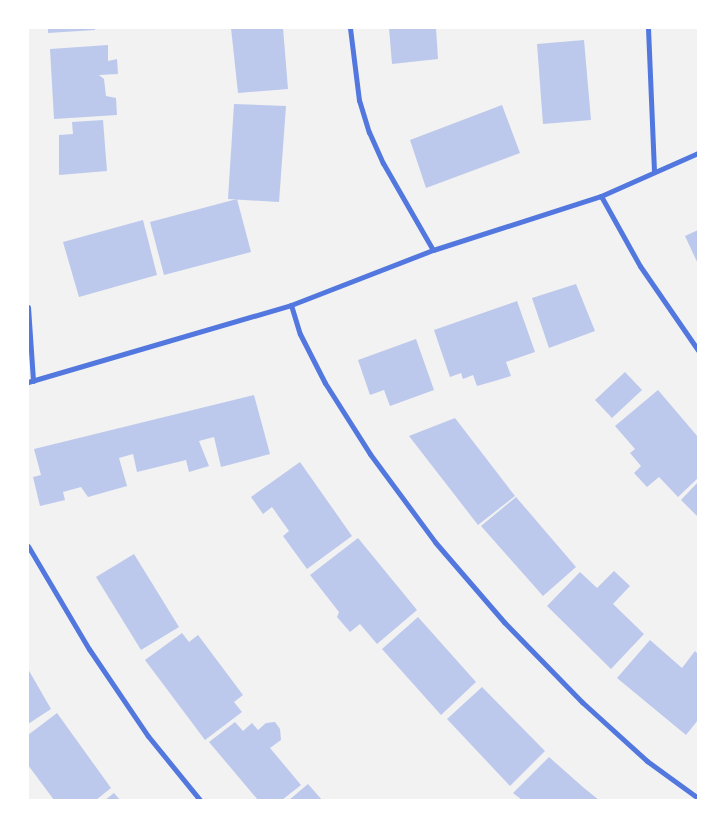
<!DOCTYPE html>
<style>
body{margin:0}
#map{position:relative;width:726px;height:828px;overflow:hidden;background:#f2f2f2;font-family:Inter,sans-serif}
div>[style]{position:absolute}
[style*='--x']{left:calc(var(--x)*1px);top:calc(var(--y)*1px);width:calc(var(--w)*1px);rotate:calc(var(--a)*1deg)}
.building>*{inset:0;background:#bdc9ec}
.minor>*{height:5px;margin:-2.5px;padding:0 2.5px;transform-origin:2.5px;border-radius:2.5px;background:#5277de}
span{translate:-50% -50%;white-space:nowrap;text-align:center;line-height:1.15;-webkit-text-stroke:5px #fff;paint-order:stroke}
.frame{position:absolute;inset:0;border:29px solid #fff;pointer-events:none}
</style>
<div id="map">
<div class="building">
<div style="clip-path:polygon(48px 28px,95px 28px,95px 30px,48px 33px)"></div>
<div style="clip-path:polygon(231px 28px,283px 28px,288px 89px,238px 93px)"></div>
<div style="clip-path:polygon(389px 28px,436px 28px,438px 59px,392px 64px)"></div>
<div style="clip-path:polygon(584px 40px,591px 120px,543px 124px,537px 44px)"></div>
<div style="clip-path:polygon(108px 45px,108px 61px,117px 59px,118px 74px,99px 75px,104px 79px,106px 96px,116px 98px,117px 115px,54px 119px,50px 49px)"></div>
<div style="clip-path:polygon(234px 104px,286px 106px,279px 202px,228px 199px)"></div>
<div style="clip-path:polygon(502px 105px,520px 153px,426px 188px,410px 140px)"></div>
<div style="clip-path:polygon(103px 120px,107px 171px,59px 175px,59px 135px,73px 134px,72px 122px)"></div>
<div style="clip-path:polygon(237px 199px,251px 252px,164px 275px,150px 222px)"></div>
<div style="clip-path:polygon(143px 220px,157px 275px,79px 297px,63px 242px)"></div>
<div style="clip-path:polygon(698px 230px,698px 264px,685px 236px)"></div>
<div style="clip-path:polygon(576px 284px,595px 331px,549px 348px,532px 298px)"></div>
<div style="clip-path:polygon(517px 301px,535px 352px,506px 362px,511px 376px,498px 380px,477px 386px,473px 375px,463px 379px,461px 373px,450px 377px,434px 330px)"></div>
<div style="clip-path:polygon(416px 339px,434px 390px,390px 406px,384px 390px,370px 395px,358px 360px)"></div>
<div style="clip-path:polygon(625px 372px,642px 390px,612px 418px,595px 400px)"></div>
<div style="clip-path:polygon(658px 390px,698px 437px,698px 478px,678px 497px,659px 477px,647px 487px,634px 473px,641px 466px,630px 453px,635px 449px,615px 426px)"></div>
<div style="clip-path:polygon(254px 395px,270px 454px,221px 467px,214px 437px,199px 441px,209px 466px,189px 472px,186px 460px,137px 472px,133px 454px,119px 458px,127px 486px,88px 497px,81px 487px,63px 492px,65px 500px,40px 506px,33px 477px,41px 475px,34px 449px)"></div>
<div style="clip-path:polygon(455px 418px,515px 496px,478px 525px,409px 436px)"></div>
<div style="clip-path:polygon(300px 462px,352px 536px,307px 569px,283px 536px,289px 531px,272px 507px,263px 514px,251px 497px)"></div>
<div style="clip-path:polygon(698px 482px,698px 517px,681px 500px)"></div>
<div style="clip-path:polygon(516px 497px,576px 567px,543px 596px,481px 526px)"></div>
<div style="clip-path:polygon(358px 538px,417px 610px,377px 644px,360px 624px,350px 632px,337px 617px,339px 612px,310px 575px)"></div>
<div style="clip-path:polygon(134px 554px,179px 627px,141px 650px,96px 577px)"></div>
<div style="clip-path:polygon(614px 571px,630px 586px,613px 604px,644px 634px,611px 669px,547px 606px,580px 572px,597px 588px)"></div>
<div style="clip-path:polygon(418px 617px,476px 682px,441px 715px,382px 649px)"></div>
<div style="clip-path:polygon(182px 633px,189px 642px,198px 635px,243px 695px,234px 702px,242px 712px,205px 740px,145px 660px)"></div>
<div style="clip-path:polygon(650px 640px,682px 668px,695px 651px,698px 654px,698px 720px,686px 735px,617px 678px)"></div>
<div style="clip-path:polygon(28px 669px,51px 709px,28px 724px)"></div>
<div style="clip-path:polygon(482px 687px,545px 751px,510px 786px,447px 719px)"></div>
<div style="clip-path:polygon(57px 713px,111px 788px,96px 800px,54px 800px,28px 765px,28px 735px)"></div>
<div style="clip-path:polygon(235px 722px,243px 731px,252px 723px,258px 730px,266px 723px,275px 722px,280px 729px,281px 740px,270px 748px,301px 785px,282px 800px,258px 800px,209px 742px)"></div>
<div style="clip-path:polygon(549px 757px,584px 788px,599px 800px,522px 800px,513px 793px)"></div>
<div style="clip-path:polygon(308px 784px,322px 800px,289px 800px)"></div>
<div style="clip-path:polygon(114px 793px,120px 800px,105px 800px)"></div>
</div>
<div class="minor">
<div style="--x:350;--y:28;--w:73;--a:82.9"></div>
<div style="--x:359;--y:100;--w:34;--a:73"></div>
<div style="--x:369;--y:132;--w:34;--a:66"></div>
<div style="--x:383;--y:163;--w:100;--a:60.1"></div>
<div style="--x:648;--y:28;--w:143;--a:87.6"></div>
<div style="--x:601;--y:196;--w:80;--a:60.9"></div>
<div style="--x:640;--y:266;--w:102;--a:55.4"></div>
<div style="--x:291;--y:305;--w:30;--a:73"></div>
<div style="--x:300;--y:334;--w:55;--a:63"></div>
<div style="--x:325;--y:383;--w:84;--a:57.6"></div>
<div style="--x:370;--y:454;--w:109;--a:53.5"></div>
<div style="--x:435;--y:542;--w:106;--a:49.2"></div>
<div style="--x:504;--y:622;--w:112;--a:45.7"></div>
<div style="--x:582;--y:702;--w:88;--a:42.2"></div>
<div style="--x:647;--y:761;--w:63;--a:36"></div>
<div style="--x:28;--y:307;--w:74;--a:86.1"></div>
<div style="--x:28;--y:382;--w:274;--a:-16.3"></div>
<div style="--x:291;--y:305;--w:152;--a:-21.2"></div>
<div style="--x:433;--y:250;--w:176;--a:-17.8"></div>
<div style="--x:601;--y:196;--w:106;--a:-23.9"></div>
<div style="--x:28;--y:546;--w:120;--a:59.4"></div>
<div style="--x:89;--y:649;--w:105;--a:55.9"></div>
<div style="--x:148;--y:736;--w:82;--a:50.9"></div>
</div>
<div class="frame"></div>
</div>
